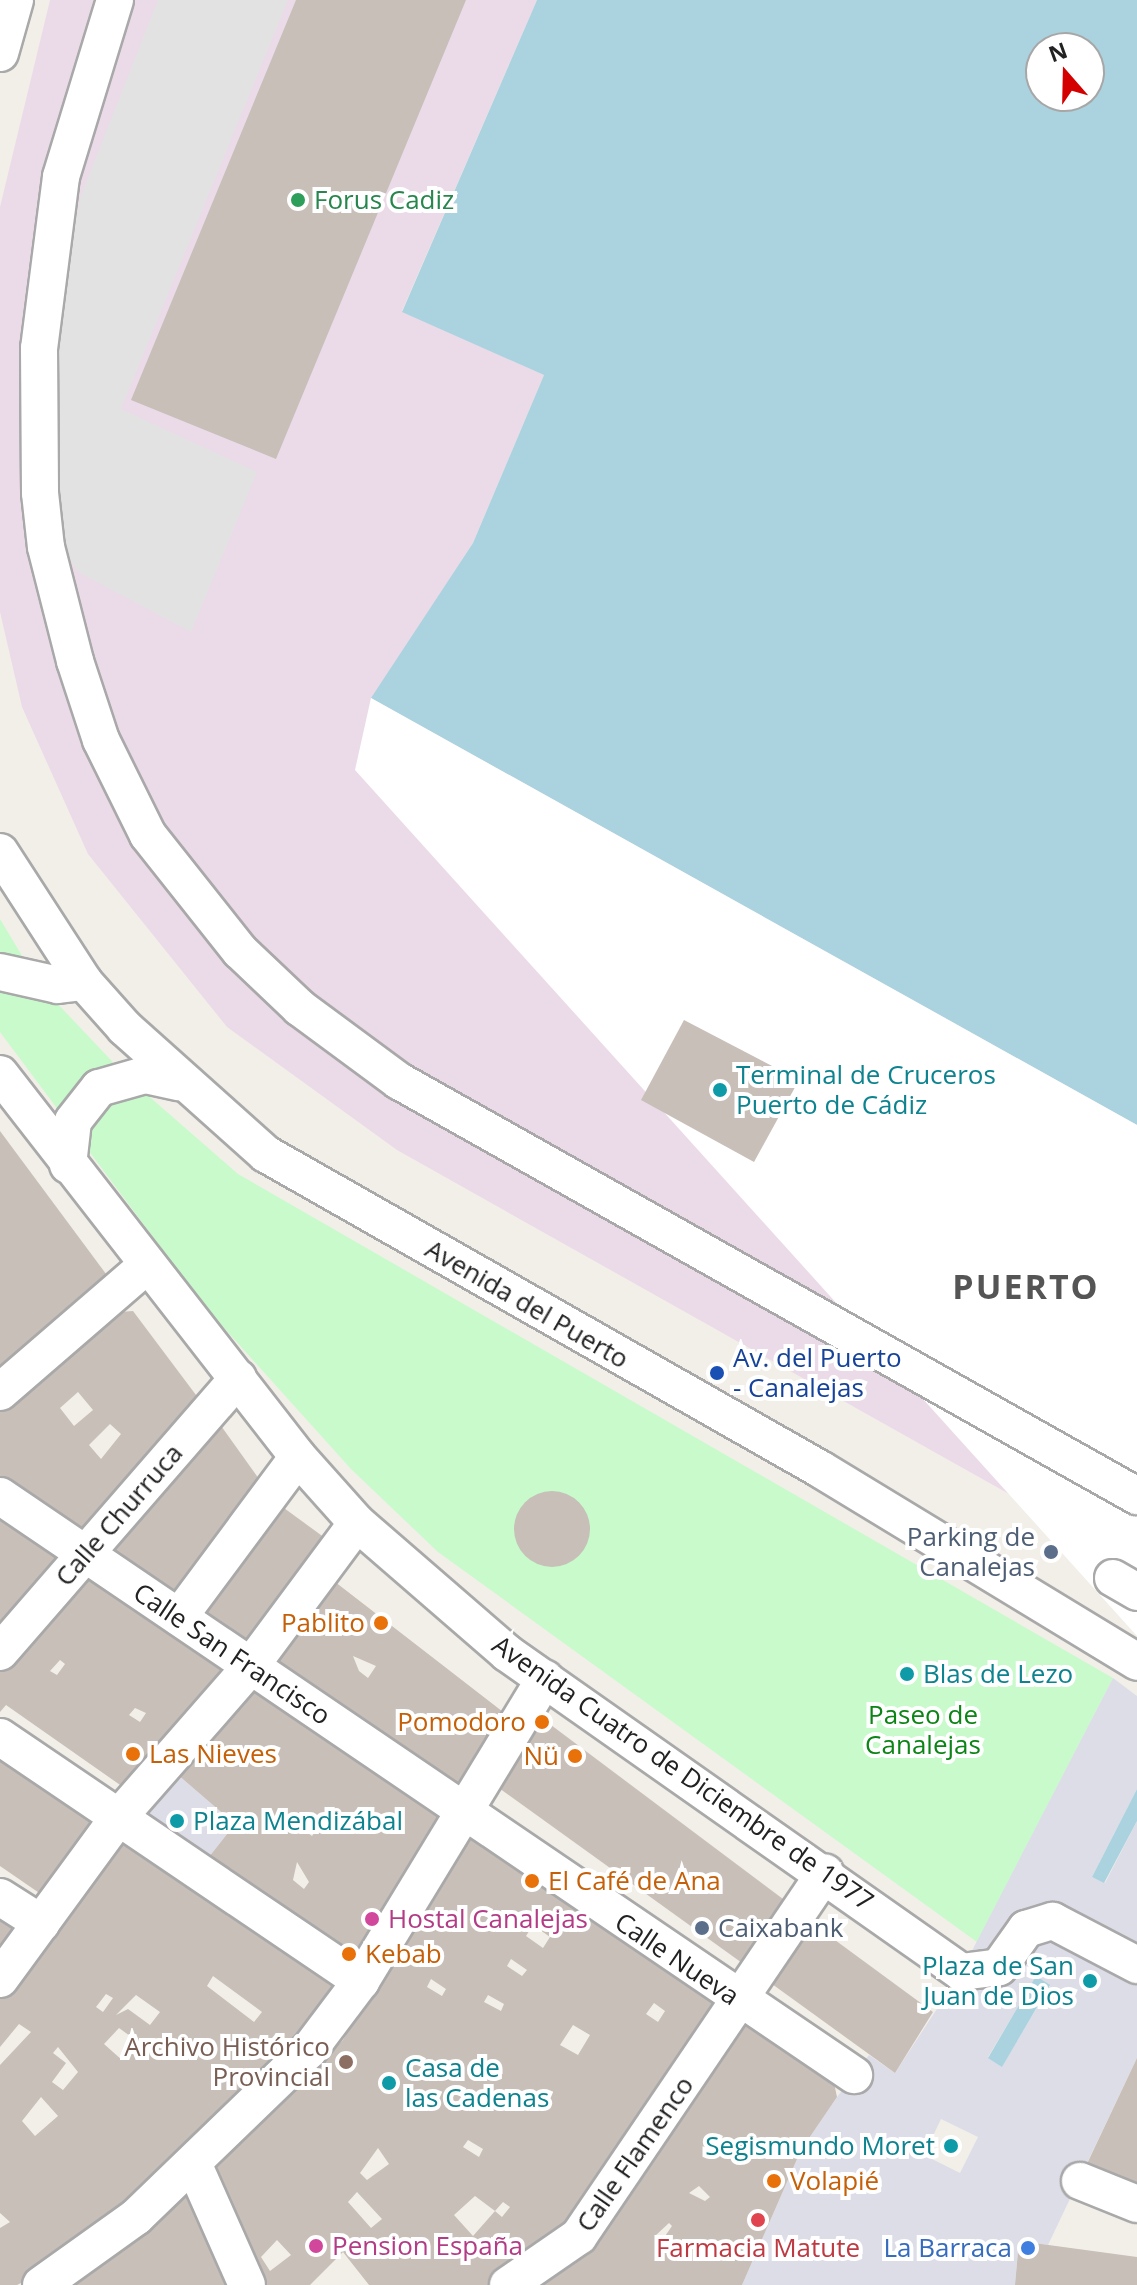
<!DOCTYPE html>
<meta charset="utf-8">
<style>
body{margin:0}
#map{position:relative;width:1137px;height:2285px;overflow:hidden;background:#f2efe9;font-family:"Open Sans",sans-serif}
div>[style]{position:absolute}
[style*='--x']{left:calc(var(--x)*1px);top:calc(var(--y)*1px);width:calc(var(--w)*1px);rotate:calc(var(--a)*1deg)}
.industrial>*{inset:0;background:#ebdbe8}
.park>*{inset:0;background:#c8facc}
.parking>*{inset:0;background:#e2e2e2}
.plaza>*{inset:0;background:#dddde8}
.water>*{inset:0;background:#aad3df}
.pier>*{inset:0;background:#fff}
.building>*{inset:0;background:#c7bfb8}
.round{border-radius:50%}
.roads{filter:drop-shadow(2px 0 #a9a9a9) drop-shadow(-2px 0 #a9a9a9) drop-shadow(0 2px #a9a9a9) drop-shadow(0 -2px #a9a9a9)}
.minor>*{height:36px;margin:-18px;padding:0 18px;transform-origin:18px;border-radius:18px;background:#fff}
.dots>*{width:22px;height:22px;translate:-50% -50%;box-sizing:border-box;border:4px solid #fff;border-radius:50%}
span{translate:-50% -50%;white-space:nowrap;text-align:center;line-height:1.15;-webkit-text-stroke:8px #fff;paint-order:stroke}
.leisure-label{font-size:26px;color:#27864d}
.left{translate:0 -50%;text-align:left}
.culture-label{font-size:26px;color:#0d838f}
.right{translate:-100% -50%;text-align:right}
.street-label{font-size:26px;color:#222}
.transit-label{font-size:26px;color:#164399}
.service-label{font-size:26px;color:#4e5e75}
.food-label{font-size:26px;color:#c56008}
.park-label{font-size:26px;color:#0c8416}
.hotel-label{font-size:26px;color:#b23c85}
.education-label{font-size:26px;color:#785e54}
.health-label{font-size:26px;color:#be3a42}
.shop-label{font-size:26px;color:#366cbe}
.district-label{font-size:34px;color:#555;font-weight:700;letter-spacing:2px}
.north{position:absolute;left:1025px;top:32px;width:80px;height:80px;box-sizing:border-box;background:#fff;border:2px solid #a7a7a7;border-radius:50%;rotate:340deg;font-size:22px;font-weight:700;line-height:32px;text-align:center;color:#222}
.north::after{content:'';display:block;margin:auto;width:28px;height:36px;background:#d40000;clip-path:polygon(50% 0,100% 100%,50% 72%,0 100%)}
</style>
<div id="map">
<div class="industrial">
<div style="clip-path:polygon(50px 0,537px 0,402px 311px,544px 375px,473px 543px,372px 698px,1137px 1125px,1137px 1566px,397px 1150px,227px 1027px,88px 854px,22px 707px,0 612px,0 207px)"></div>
</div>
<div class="park">
<div style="clip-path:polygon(0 919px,24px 959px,12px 967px,0 962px)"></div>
<div style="clip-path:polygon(0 986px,54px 1000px,128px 1078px,238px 1174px,1113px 1678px,977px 1942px,438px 1552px,351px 1469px,206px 1308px,0 1032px)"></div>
</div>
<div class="parking">
<div style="clip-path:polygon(158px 0,288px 0,121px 409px,257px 472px,191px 632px,78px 572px,67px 555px,54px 436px,61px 301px,80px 198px)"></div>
</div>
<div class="plaza">
<div style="clip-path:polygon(evenodd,1113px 1678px,1137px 1696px,1137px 1789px,1092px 1877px,1105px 1883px,1137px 1821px,1137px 2058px,1048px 2245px,1019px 2241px,1015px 2285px,742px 2285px,801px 2150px,837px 2097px,869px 2055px,895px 2073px,961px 1972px,1113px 1678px,1036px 1977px,1050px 1986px,1002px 2066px,988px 2057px,1036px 1977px,1113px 1678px,941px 2119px,978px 2137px,960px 2173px,924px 2155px,941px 2119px)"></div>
<div style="clip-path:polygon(177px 1774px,235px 1824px,205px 1862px,118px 1818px)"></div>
</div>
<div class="water">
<div style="clip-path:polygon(evenodd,537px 0,1137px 0,1137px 1125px,371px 698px,473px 543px,544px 375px,402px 312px,537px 0,1041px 48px,1089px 48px,1089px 96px,1041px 96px,1041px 48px)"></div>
<div style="clip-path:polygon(1137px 1789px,1137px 1821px,1104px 1883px,1092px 1877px)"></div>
<div style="clip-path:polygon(1036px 1976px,1050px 1985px,1002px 2067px,988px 2058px)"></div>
</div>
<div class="pier">
<div style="clip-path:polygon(371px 698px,1137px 1125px,1137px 1636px,355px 770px)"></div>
</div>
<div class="building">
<div style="clip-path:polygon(296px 0,466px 0,276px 459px,131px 400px)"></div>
<div style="clip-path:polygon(684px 1020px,799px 1080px,754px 1162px,641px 1100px)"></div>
<div style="clip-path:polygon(0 1131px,112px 1282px,0 1379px)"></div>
<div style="clip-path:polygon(evenodd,133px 1311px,196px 1395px,196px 1410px,92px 1537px,0 1482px,0 1412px,120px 1312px,133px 1311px,78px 1392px,93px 1410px,74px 1426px,60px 1408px,78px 1392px,133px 1311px,110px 1424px,121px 1434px,101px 1459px,89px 1445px,110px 1424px)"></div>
<div style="clip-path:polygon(219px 1423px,259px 1479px,185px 1602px,107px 1554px)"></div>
<div class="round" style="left:514px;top:1491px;width:76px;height:76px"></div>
<div style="clip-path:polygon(273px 1500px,325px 1538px,248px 1648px,195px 1612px)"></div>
<div style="clip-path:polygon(0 1508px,72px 1558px,0 1642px)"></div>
<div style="clip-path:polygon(evenodd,84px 1568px,232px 1668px,133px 1794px,6px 1705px,0 1712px,0 1667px,84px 1568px,60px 1660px,65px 1664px,57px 1675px,50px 1671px,60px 1660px,84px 1568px,135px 1708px,146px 1713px,140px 1722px,129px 1715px,135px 1708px)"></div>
<div style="clip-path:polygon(evenodd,330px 1578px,507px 1715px,461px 1790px,269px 1659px,330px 1578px,353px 1656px,376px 1666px,368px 1678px,359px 1671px,353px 1656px)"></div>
<div style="clip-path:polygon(evenodd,248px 1685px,446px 1818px,354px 1970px,205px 1862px,235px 1824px,177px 1774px,248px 1685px,313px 1820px,320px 1825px,312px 1836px,305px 1831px,313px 1820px,248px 1685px,297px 1862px,309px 1882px,304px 1889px,293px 1880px,297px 1862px)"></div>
<div style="clip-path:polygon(535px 1713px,791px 1905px,749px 1968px,492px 1783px)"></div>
<div style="clip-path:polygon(0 1749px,105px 1821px,48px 1899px,0 1866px)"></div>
<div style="clip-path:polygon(evenodd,466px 1831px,724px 2008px,602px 2191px,541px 2253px,493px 2285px,369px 2285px,343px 2252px,310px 2285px,255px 2285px,205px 2176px,343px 2040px,466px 1831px,533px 1925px,550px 1937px,543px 1948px,526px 1936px,533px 1925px,466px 1831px,511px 1959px,527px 1970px,522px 1976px,507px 1966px,511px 1959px,466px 1831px,431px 1979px,446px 1989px,442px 1996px,427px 1987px,431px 1979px,466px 1831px,488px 1995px,504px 2004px,501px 2011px,484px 2002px,488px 1995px,466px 1831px,654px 2003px,665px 2011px,658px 2022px,646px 2014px,654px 2003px,466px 1831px,573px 2025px,590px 2035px,578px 2055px,560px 2045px,573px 2025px,466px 1831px,468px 2140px,483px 2149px,479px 2157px,463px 2147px,468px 2140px,466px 1831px,378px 2148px,389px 2164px,367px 2180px,360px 2173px,378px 2148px,466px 1831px,357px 2192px,382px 2219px,371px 2228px,348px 2202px,357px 2192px,466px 1831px,475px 2196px,495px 2211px,503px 2202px,510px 2207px,502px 2217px,495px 2211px,473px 2236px,454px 2215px,475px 2196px,466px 1831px,277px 2240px,291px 2255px,270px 2271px,261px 2257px,277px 2240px)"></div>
<div style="clip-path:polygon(evenodd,119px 1832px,348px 1981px,254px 2095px,58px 2265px,17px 2285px,0 2285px,0 2228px,10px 2222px,0 2213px,0 2065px,31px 2032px,19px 2024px,0 2047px,0 1995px,119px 1832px,213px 1976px,262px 2012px,254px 2022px,207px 1986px,213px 1976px,119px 1832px,106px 1994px,113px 1998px,103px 2012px,96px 2007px,106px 1994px,119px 1832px,136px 1995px,160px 2012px,150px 2025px,128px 2009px,116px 2015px,136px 1995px,119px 1832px,119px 2028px,137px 2041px,122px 2060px,104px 2044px,119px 2028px,119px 1832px,58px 2047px,78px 2072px,63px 2090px,52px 2082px,66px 2063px,53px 2053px,58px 2047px,119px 1832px,41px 2097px,58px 2116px,35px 2136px,22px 2121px,41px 2097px)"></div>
<div style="clip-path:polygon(0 1917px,22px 1933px,0 1963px)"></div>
<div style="clip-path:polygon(805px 1918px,933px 2012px,895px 2073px,761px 1976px)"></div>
<div style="clip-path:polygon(evenodd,736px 2016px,834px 2083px,837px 2097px,801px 2150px,742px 2285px,532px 2285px,736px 2016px,699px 2186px,710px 2197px,705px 2201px,689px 2193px,699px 2186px,736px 2016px,669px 2223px,672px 2226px,661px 2242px,655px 2236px,669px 2223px)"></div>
<div style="clip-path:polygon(1137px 2058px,1137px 2188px,1085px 2168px)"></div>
<div style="clip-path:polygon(192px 2186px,238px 2285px,71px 2285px)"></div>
<div style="clip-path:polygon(1019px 2241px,1137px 2257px,1137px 2285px,1015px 2285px)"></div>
</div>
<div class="roads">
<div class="minor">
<div style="--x:115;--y:0;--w:185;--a:107"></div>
<div style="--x:61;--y:177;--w:172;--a:97.3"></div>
<div style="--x:39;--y:348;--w:145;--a:89.6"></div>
<div style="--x:40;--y:493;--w:54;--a:83.7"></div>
<div style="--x:46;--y:547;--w:118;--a:75.7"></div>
<div style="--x:75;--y:661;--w:83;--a:71.8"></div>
<div style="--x:101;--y:740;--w:106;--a:63.7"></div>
<div style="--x:148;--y:835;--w:148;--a:51.6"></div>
<div style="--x:240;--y:951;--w:83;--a:43.5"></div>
<div style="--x:300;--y:1008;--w:123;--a:36.4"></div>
<div style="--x:399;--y:1081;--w:847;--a:29.35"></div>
<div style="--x:0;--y:53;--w:55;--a:-74.2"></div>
<div style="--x:0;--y:852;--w:155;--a:57.1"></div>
<div style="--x:84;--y:982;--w:62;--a:48.3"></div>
<div style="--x:125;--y:1028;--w:189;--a:41.8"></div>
<div style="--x:266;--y:1154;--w:637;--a:29.62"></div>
<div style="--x:820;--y:1469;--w:371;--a:31.3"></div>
<div style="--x:0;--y:972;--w:59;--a:12.6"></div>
<div style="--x:58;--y:985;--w:26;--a:-7"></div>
<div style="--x:0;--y:1074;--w:485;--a:52.1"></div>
<div style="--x:298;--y:1457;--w:89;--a:48.2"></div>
<div style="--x:357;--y:1523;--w:198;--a:40.9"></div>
<div style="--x:507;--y:1653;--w:555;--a:35.09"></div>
<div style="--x:961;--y:1972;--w:38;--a:-7"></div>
<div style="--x:999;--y:1967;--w:47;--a:-54.6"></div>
<div style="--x:1026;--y:1929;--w:28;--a:-17"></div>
<div style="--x:1053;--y:1921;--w:95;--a:27.6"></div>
<div style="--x:68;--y:1165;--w:44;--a:-83.5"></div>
<div style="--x:73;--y:1121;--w:42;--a:-51.8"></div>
<div style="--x:99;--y:1088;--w:48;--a:-15.8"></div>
<div style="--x:145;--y:1075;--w:35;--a:12"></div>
<div style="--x:0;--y:1392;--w:193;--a:-40.8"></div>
<div style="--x:0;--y:1496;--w:1032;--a:34.14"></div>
<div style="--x:1113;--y:1578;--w:28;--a:30"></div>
<div style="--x:179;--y:1617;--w:199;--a:-53.4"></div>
<div style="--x:0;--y:1652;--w:363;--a:-49"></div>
<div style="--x:0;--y:1737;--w:436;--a:34.1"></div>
<div style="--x:0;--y:1897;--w:49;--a:32.4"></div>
<div style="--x:0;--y:1979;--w:200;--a:-53.8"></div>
<div style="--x:118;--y:1818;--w:201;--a:-48.8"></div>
<div style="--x:250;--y:1667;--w:179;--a:-53.4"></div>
<div style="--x:193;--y:2163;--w:133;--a:66.1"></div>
<div style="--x:1080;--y:2181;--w:61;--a:22"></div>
<div style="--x:41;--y:2285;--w:117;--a:-35.6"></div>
<div style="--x:136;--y:2217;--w:240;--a:-44"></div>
<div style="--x:309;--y:2050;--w:86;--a:-53"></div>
<div style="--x:361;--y:1981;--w:354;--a:-58.7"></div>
<div style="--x:508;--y:2285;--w:86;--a:-34.6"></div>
<div style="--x:579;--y:2236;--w:439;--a:-55.9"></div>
</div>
</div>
<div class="dots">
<div style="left:298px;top:200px;background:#2e9e5b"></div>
<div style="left:720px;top:1090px;background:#0f9aa8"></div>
<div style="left:717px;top:1373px;background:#1a4fb4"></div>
<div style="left:1051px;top:1552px;background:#5c6f8a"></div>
<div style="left:381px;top:1623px;background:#e8710a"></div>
<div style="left:907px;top:1674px;background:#0f9aa8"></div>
<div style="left:542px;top:1722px;background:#e8710a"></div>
<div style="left:133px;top:1754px;background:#e8710a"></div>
<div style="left:575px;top:1756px;background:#e8710a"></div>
<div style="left:177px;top:1821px;background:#0f9aa8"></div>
<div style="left:532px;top:1881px;background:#e8710a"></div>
<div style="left:372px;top:1919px;background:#d1479c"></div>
<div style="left:702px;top:1928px;background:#5c6f8a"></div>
<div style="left:349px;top:1954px;background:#e8710a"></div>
<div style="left:1090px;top:1981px;background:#0f9aa8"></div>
<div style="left:346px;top:2062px;background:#8d6e63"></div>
<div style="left:389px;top:2083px;background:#0f9aa8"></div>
<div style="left:951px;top:2146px;background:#0f9aa8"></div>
<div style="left:774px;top:2181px;background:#e8710a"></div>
<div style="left:758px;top:2220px;background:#e0444e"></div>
<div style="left:316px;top:2246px;background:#d1479c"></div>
<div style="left:1028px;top:2248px;background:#3f7fe0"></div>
</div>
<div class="leisure-label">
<span class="left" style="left:314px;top:200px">Forus Cadiz</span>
</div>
<div class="culture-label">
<span class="left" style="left:736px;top:1090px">Terminal de Cruceros<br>Puerto de Cádiz</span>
<span class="left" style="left:923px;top:1674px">Blas de Lezo</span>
<span class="left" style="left:193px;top:1821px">Plaza Mendizábal</span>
<span class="right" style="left:1074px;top:1981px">Plaza de San<br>Juan de Dios</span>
<span class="left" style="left:405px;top:2083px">Casa de<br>las Cadenas</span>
<span class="right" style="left:935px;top:2146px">Segismundo Moret</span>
</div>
<div class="street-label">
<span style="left:527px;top:1304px;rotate:30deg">Avenida del Puerto</span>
<span style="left:119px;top:1515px;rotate:-49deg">Calle Churruca</span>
<span style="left:232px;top:1654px;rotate:34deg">Calle San Francisco</span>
<span style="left:683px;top:1773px;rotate:35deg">Avenida Cuatro de Diciembre de 1977</span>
<span style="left:677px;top:1959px;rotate:34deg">Calle Nueva</span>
<span style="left:635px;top:2154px;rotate:-55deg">Calle Flamenco</span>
</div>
<div class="transit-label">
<span class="left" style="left:733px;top:1373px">Av. del Puerto<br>- Canalejas</span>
</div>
<div class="service-label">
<span class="right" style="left:1035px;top:1552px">Parking de<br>Canalejas</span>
<span class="left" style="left:718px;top:1928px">Caixabank</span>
</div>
<div class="food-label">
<span class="right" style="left:365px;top:1623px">Pablito</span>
<span class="right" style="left:526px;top:1722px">Pomodoro</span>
<span class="left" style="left:149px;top:1754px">Las Nieves</span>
<span class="right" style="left:559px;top:1756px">Nü</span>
<span class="left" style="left:548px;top:1881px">El Café de Ana</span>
<span class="left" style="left:365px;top:1954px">Kebab</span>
<span class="left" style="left:790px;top:2181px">Volapié</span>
</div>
<div class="park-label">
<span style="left:923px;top:1730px">Paseo de<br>Canalejas</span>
</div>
<div class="hotel-label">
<span class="left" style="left:388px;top:1919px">Hostal Canalejas</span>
<span class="left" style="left:332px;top:2246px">Pension España</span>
</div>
<div class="education-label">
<span class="right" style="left:330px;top:2062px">Archivo Histórico<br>Provincial</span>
</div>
<div class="health-label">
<span style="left:758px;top:2248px">Farmacia Matute</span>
</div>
<div class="shop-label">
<span class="right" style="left:1012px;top:2248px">La Barraca</span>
</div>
<div class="district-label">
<span style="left:1026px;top:1287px">PUERTO</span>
</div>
<div class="north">N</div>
</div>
